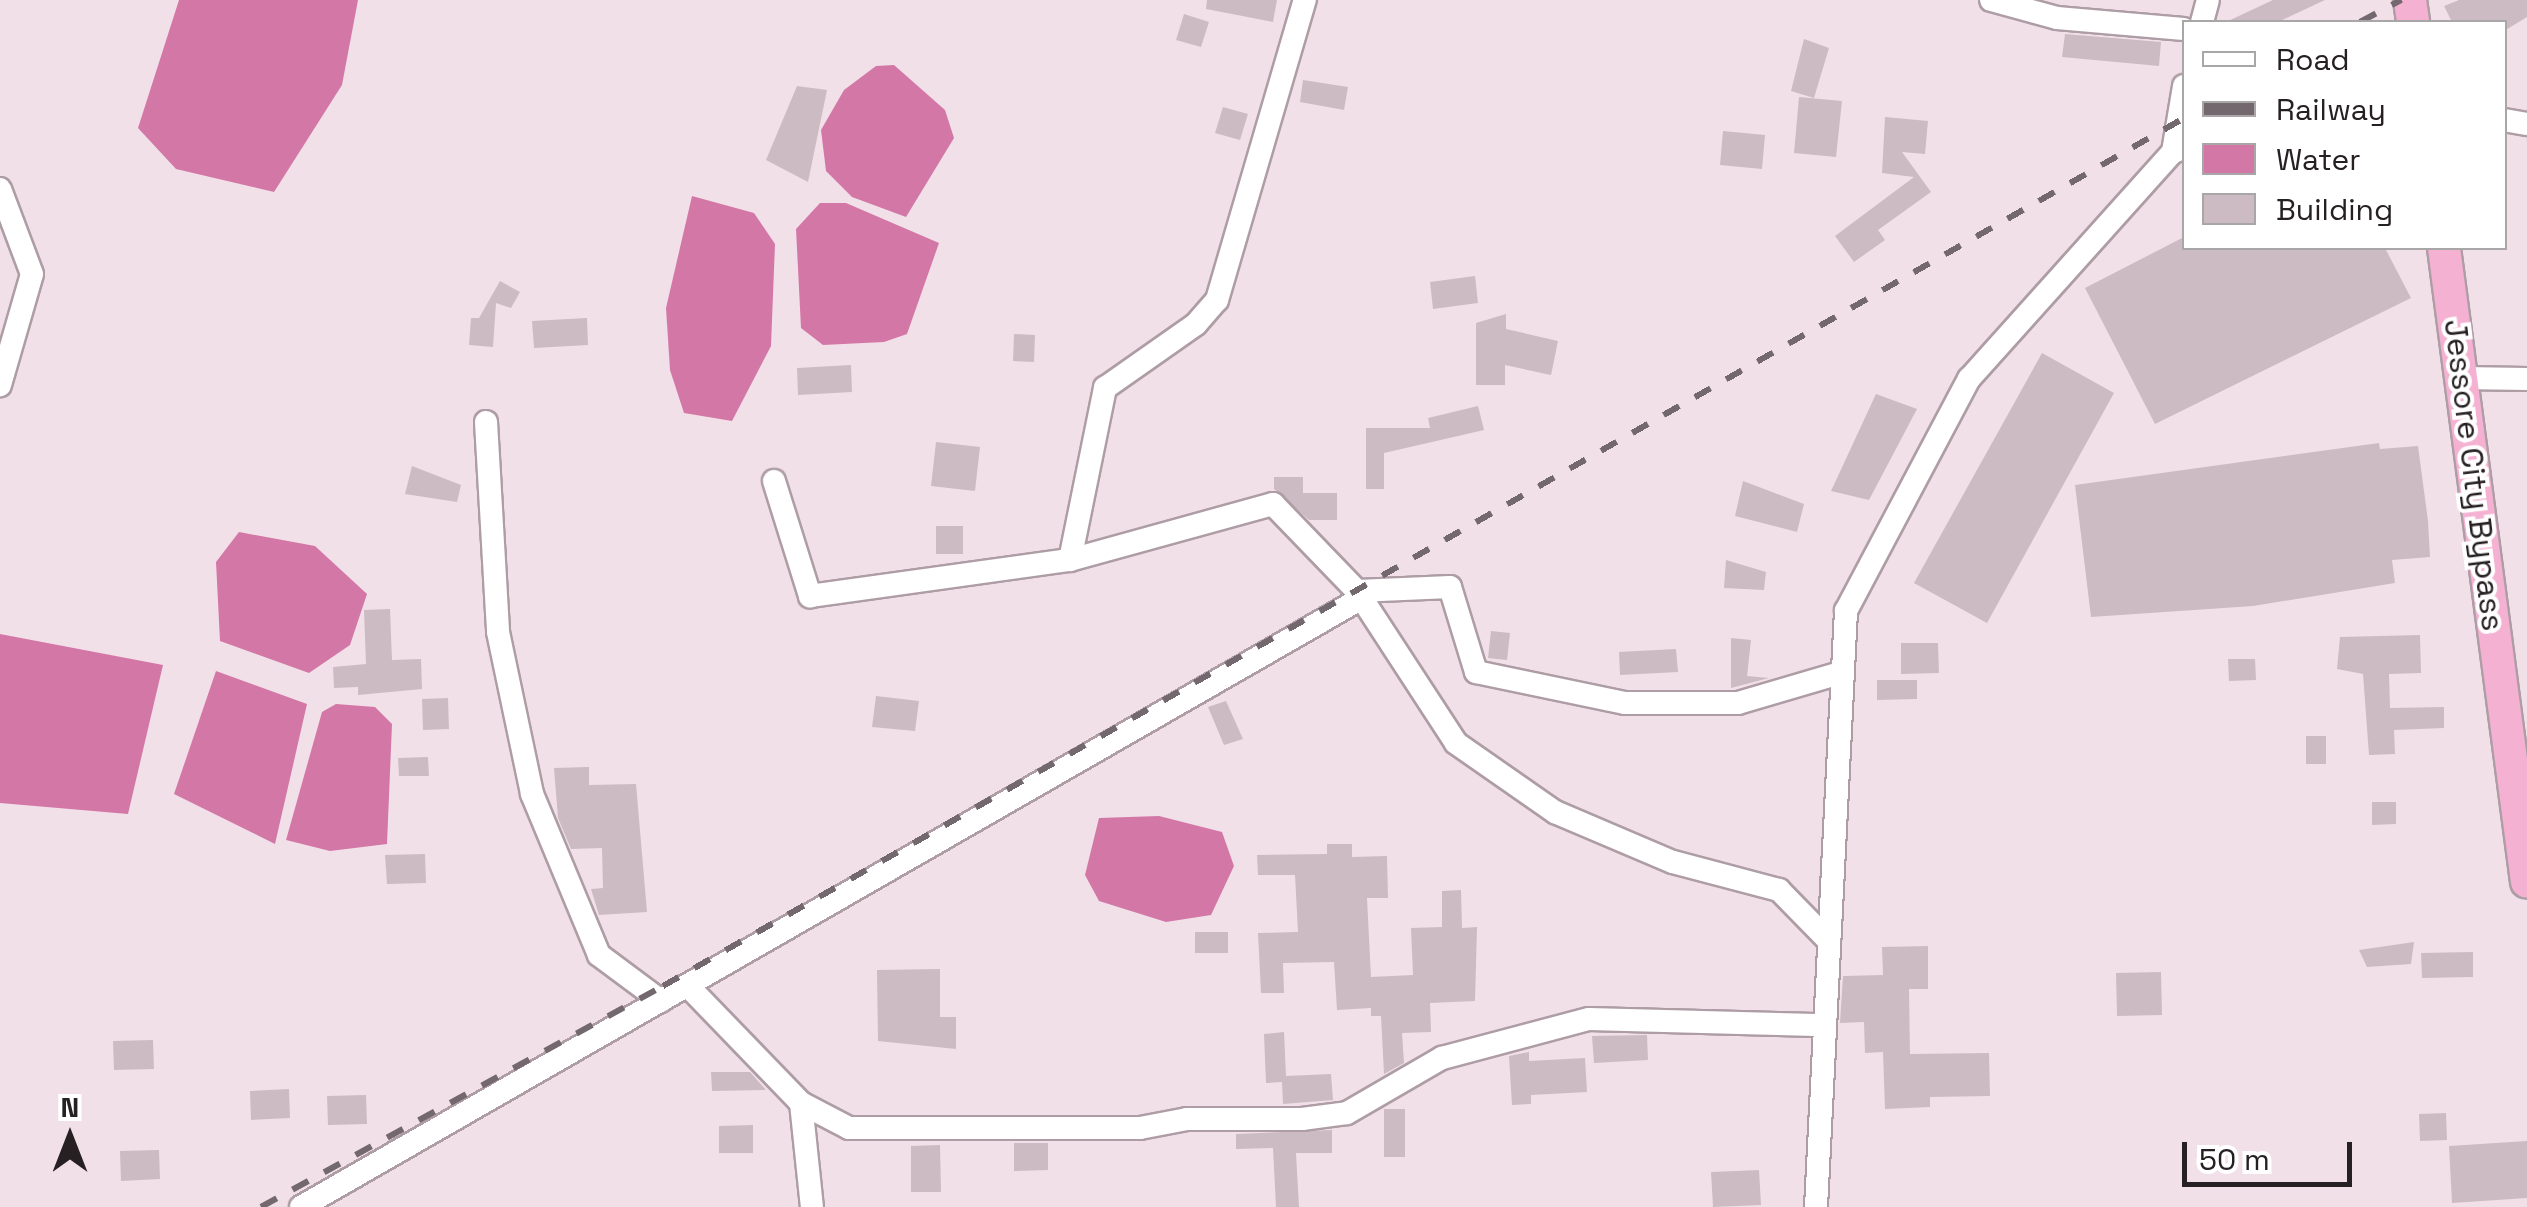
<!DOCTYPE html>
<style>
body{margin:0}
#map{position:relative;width:2527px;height:1207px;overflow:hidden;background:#f2e0e8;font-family:"Space Grotesk",sans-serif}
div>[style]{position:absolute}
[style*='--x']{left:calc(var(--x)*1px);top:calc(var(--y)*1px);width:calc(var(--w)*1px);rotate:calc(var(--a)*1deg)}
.water>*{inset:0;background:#d377a7}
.building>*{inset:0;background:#ccbbc3}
.roads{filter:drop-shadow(2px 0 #ae9da5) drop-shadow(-2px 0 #ae9da5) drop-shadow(0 2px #ae9da5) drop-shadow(0 -2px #ae9da5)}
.minor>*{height:22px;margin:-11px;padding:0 11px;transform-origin:11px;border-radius:11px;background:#fff}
.highway>*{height:32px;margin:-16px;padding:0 16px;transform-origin:16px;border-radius:16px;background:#f4b1d2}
.rail>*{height:6px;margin-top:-3px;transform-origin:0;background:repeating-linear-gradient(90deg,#73686d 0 18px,transparent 0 36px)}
span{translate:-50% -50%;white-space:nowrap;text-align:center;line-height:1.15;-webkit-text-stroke:8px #fff;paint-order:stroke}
.street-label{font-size:32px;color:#262023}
.legend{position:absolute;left:2182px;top:20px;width:325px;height:230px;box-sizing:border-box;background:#fff;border:2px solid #a8a6a7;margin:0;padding:12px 18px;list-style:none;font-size:30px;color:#262023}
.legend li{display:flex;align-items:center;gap:20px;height:50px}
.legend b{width:50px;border:2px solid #a8a6a7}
.north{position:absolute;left:20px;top:1087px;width:100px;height:100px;-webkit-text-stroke:8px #fff;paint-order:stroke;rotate:0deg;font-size:28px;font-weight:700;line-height:40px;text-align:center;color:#262023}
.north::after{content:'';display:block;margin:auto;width:35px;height:45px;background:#262023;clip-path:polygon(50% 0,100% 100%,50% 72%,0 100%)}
.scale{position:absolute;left:2182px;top:1142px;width:170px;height:45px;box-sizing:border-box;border:5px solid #262023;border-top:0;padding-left:12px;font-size:30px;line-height:35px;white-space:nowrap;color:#262023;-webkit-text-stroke:8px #fff;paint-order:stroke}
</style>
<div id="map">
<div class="water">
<div style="clip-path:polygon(179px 0,358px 0,342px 85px,274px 192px,176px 169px,138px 128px)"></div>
<div style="clip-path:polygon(894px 65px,945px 110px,954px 138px,906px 217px,852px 197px,826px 171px,821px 130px,844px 90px,876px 66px)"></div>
<div style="clip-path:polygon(692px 196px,754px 213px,775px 244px,771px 346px,732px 421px,684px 413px,670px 370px,666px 308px)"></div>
<div style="clip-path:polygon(820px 203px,846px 203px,939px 243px,907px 334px,884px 342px,823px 345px,801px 328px,796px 229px)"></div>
<div style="clip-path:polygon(239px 532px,315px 546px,367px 594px,350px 645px,309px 673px,220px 641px,216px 562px)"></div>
<div style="clip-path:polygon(0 634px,163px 665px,128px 814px,0 803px)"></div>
<div style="clip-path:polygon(216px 671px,307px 704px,275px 844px,174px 794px)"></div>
<div style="clip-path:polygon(336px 704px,375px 707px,392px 724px,387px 844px,330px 851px,286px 840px,322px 712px)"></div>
<div style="clip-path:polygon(1159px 816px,1222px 832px,1234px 866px,1211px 915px,1166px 922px,1099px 901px,1085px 875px,1099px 818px)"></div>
</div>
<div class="building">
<div style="clip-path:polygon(1207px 0,1277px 0,1273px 22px,1206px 9px)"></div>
<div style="clip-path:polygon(2273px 0,2325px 0,2278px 22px,2226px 22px)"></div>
<div style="clip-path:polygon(2459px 0,2527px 0,2527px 17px,2504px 31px,2504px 22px,2452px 22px,2444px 6px)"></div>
<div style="clip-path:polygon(1184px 14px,1209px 22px,1201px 47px,1176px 40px)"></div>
<div style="clip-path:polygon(2065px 34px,2161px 42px,2159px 66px,2062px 57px)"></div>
<div style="clip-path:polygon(1804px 39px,1829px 48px,1814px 98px,1791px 91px)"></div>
<div style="clip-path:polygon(1303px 80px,1348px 87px,1344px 110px,1300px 102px)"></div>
<div style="clip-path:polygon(797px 86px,827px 90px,808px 182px,766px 160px)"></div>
<div style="clip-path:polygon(1799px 97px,1842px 101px,1836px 157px,1794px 153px)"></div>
<div style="clip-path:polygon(1223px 107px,1248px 114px,1240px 140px,1215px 133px)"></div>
<div style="clip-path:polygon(1885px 117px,1928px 121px,1925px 154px,1902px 152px,1931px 192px,1878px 230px,1885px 240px,1854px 262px,1835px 236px,1914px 177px,1882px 173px)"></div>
<div style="clip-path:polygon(1723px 131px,1765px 135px,1762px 169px,1720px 165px)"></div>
<div style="clip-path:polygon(2184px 237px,2184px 248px,2385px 248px,2411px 298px,2155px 424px,2085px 288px)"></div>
<div style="clip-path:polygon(1475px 276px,1478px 303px,1433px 309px,1430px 282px)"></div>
<div style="clip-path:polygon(500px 281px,520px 292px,511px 308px,496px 303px,493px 347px,469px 345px,471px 318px,479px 318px)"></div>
<div style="clip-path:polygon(1506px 314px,1506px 329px,1558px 341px,1551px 375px,1505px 365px,1505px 385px,1476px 385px,1476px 323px)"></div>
<div style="clip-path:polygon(587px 318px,588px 345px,534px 348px,532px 321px)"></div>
<div style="clip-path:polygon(1014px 334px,1035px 335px,1034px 362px,1013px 361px)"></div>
<div style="clip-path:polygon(2042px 353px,2114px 393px,1987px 623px,1914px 583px)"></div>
<div style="clip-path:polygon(851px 365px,852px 392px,798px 395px,797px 368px)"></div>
<div style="clip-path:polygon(1876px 394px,1917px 409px,1869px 500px,1831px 491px)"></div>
<div style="clip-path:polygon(1478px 406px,1484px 430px,1384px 453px,1384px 489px,1366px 489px,1366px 428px,1430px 428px,1428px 418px)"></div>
<div style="clip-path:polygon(936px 442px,980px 447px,975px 491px,931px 486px)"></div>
<div style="clip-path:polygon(2379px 443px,2380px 449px,2418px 446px,2428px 521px,2430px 557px,2392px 560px,2395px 583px,2253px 606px,2091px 617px,2075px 485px)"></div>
<div style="clip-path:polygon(412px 466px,461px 485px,457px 502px,405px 494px)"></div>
<div style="clip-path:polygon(1274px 477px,1303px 477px,1303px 493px,1337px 493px,1337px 520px,1309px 520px,1274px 489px)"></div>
<div style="clip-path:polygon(1743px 481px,1804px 504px,1797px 532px,1735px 516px)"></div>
<div style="clip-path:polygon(936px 526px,963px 526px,963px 554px,936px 554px)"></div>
<div style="clip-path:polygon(1726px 560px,1766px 572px,1764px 590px,1724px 588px)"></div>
<div style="clip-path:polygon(390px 609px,392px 660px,421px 659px,422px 689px,358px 695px,358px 687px,334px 688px,333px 667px,366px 664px,364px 610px)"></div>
<div style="clip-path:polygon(1491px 631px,1510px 633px,1507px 660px,1488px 658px)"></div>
<div style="clip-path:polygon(2420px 635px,2421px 673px,2389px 674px,2390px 708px,2444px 707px,2444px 728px,2394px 730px,2395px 754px,2369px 755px,2363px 674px,2337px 669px,2340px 637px)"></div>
<div style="clip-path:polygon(1731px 638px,1751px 640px,1747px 676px,1769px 678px,1731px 688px)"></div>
<div style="clip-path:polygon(1901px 643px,1938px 643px,1939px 673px,1901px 674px)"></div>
<div style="clip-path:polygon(1676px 649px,1678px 672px,1620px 675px,1619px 652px)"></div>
<div style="clip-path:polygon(2228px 659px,2255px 659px,2256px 680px,2229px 681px)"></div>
<div style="clip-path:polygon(1877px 680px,1917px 680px,1917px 699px,1877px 700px)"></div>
<div style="clip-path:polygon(876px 696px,919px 701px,915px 731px,872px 727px)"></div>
<div style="clip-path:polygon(448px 698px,449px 729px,423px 730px,422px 699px)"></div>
<div style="clip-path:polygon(1226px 701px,1243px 739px,1224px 745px,1208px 707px)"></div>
<div style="clip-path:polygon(2306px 736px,2326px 736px,2326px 764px,2306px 764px)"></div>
<div style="clip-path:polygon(428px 757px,429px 776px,399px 776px,398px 758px)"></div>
<div style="clip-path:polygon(589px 767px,589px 785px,636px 784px,647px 912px,599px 915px,591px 889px,603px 888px,602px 848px,571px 849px,558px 818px,554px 768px)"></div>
<div style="clip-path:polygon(2372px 802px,2396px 802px,2396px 824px,2372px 825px)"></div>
<div style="clip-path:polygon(1327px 844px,1352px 844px,1352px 857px,1387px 856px,1388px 898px,1367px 898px,1371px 977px,1413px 975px,1411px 928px,1442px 927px,1442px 891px,1461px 890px,1462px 928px,1477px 927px,1475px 1001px,1430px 1003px,1431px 1032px,1402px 1033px,1404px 1063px,1384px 1074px,1381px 1016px,1371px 1016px,1371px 1008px,1337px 1010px,1334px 962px,1283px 963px,1284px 993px,1261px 993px,1258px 933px,1298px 932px,1295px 875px,1258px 875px,1257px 855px,1327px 854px)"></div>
<div style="clip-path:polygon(425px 854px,426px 883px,387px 884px,385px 855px)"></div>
<div style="clip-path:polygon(1195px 932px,1228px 932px,1228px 953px,1195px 953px)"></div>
<div style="clip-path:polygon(2414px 942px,2411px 964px,2367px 967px,2359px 950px)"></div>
<div style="clip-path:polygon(1928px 946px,1928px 989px,1909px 989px,1910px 1054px,1989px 1053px,1990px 1096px,1930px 1097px,1930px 1107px,1885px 1109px,1883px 1052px,1865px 1053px,1864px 1022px,1840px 1023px,1843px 976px,1883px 975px,1882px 947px)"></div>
<div style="clip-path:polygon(2473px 952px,2473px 977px,2422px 978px,2421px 953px)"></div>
<div style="clip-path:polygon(940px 969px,940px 1017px,956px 1017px,956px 1049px,878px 1041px,877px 970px)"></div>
<div style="clip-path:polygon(2161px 972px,2162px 1015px,2117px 1016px,2116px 973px)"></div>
<div style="clip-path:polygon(1284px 1032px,1286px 1076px,1331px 1074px,1333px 1100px,1283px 1104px,1282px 1082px,1266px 1083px,1264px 1034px)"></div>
<div style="clip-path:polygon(1647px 1035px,1648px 1060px,1594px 1063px,1592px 1036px)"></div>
<div style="clip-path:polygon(153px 1040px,154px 1069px,114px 1070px,113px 1041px)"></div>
<div style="clip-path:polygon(1529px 1052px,1529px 1061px,1585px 1058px,1587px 1092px,1531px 1095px,1531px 1104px,1512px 1105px,1509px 1056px)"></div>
<div style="clip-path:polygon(711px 1072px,750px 1072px,766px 1090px,712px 1091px)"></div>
<div style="clip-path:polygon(289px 1089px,290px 1118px,251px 1120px,250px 1091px)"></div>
<div style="clip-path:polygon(366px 1095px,367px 1124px,328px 1125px,327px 1096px)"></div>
<div style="clip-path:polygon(1384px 1109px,1405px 1109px,1405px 1157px,1384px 1157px)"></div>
<div style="clip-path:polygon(2446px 1113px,2447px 1140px,2420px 1141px,2419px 1114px)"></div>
<div style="clip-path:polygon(753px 1125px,753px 1153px,719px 1153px,719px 1126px)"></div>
<div style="clip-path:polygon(1332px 1130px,1332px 1153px,1296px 1153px,1299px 1207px,1276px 1207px,1273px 1148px,1236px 1149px,1236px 1134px)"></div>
<div style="clip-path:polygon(2527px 1141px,2527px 1198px,2452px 1203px,2449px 1146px)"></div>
<div style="clip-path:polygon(1014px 1143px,1048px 1143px,1048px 1170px,1014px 1171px)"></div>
<div style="clip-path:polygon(940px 1145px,941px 1192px,911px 1192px,911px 1146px)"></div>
<div style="clip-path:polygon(159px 1150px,160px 1179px,121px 1181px,120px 1151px)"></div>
<div style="clip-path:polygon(1759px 1170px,1761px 1205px,1713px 1207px,1711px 1172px)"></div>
</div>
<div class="roads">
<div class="minor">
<div style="--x:1991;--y:0;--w:68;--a:15.3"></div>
<div style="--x:2057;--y:18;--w:127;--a:5"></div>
<div style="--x:2202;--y:22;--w:23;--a:-75"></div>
<div style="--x:2504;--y:120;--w:23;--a:10"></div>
<div style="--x:2173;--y:152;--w:67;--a:-80.5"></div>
<div style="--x:0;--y:189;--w:91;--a:69.4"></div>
<div style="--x:32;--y:274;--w:116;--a:106.1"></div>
<div style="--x:2461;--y:378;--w:66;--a:0.9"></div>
<div style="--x:486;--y:422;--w:210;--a:86.7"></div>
<div style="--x:498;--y:632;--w:166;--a:78.1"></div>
<div style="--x:532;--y:794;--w:174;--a:67.4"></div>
<div style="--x:599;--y:955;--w:77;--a:36.6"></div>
<div style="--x:774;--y:481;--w:121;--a:72.6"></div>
<div style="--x:810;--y:596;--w:262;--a:-7.9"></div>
<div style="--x:1070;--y:560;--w:211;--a:-15.4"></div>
<div style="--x:1273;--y:504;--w:121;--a:46"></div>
<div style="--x:1357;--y:591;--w:181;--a:56.9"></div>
<div style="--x:1456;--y:743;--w:121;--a:34.9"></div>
<div style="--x:1555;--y:812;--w:128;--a:23"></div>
<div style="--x:1673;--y:862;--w:110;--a:14.8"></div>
<div style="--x:1779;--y:890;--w:71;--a:45.6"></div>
<div style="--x:1070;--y:560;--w:176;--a:-78.5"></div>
<div style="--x:1105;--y:388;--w:111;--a:-35.1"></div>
<div style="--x:1196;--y:324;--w:32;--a:-49"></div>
<div style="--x:1217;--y:300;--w:313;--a:-73.7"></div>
<div style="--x:1357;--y:591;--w:93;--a:-2.5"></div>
<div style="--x:1450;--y:587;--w:89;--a:73"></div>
<div style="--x:1476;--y:672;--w:152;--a:11.8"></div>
<div style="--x:1625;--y:703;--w:113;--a:0"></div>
<div style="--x:1738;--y:703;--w:109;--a:-16.4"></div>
<div style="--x:688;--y:986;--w:163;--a:46"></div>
<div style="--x:801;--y:1103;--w:105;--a:84"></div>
<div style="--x:801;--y:1103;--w:54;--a:27.5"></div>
<div style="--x:849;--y:1128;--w:291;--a:0"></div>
<div style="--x:1140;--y:1128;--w:48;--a:-10.8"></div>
<div style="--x:1187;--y:1119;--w:115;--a:0"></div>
<div style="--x:1302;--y:1119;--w:45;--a:-7.6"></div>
<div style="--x:1347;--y:1113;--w:110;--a:-30.1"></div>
<div style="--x:1442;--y:1058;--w:152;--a:-14.9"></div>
<div style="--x:1589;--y:1019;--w:236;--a:1.5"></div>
<div style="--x:301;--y:1207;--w:1223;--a:-29.86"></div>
<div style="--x:1816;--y:1207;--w:597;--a:-87.12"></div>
<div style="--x:1846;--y:611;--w:263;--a:-62.1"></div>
<div style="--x:1969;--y:379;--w:305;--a:-48.1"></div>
<div style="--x:2173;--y:152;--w:12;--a:-20"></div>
</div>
<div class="highway">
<div style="--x:2410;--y:0;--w:22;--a:82"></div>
<div style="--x:2444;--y:248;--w:639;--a:82.54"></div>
</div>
</div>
<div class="rail">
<div style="--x:2360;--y:22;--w:47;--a:-28.2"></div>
<div style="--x:261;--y:1207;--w:459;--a:-28.8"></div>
<div style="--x:663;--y:986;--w:1751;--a:-29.71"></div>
</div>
<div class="street-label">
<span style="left:2474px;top:475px;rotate:83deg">Jessore City Bypass</span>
</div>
<ul class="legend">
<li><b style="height:12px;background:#fff"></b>Road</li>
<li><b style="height:12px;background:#73686d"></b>Railway</li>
<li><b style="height:28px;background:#d377a7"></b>Water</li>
<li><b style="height:28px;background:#ccbbc3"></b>Building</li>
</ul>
<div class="north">N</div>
<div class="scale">50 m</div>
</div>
